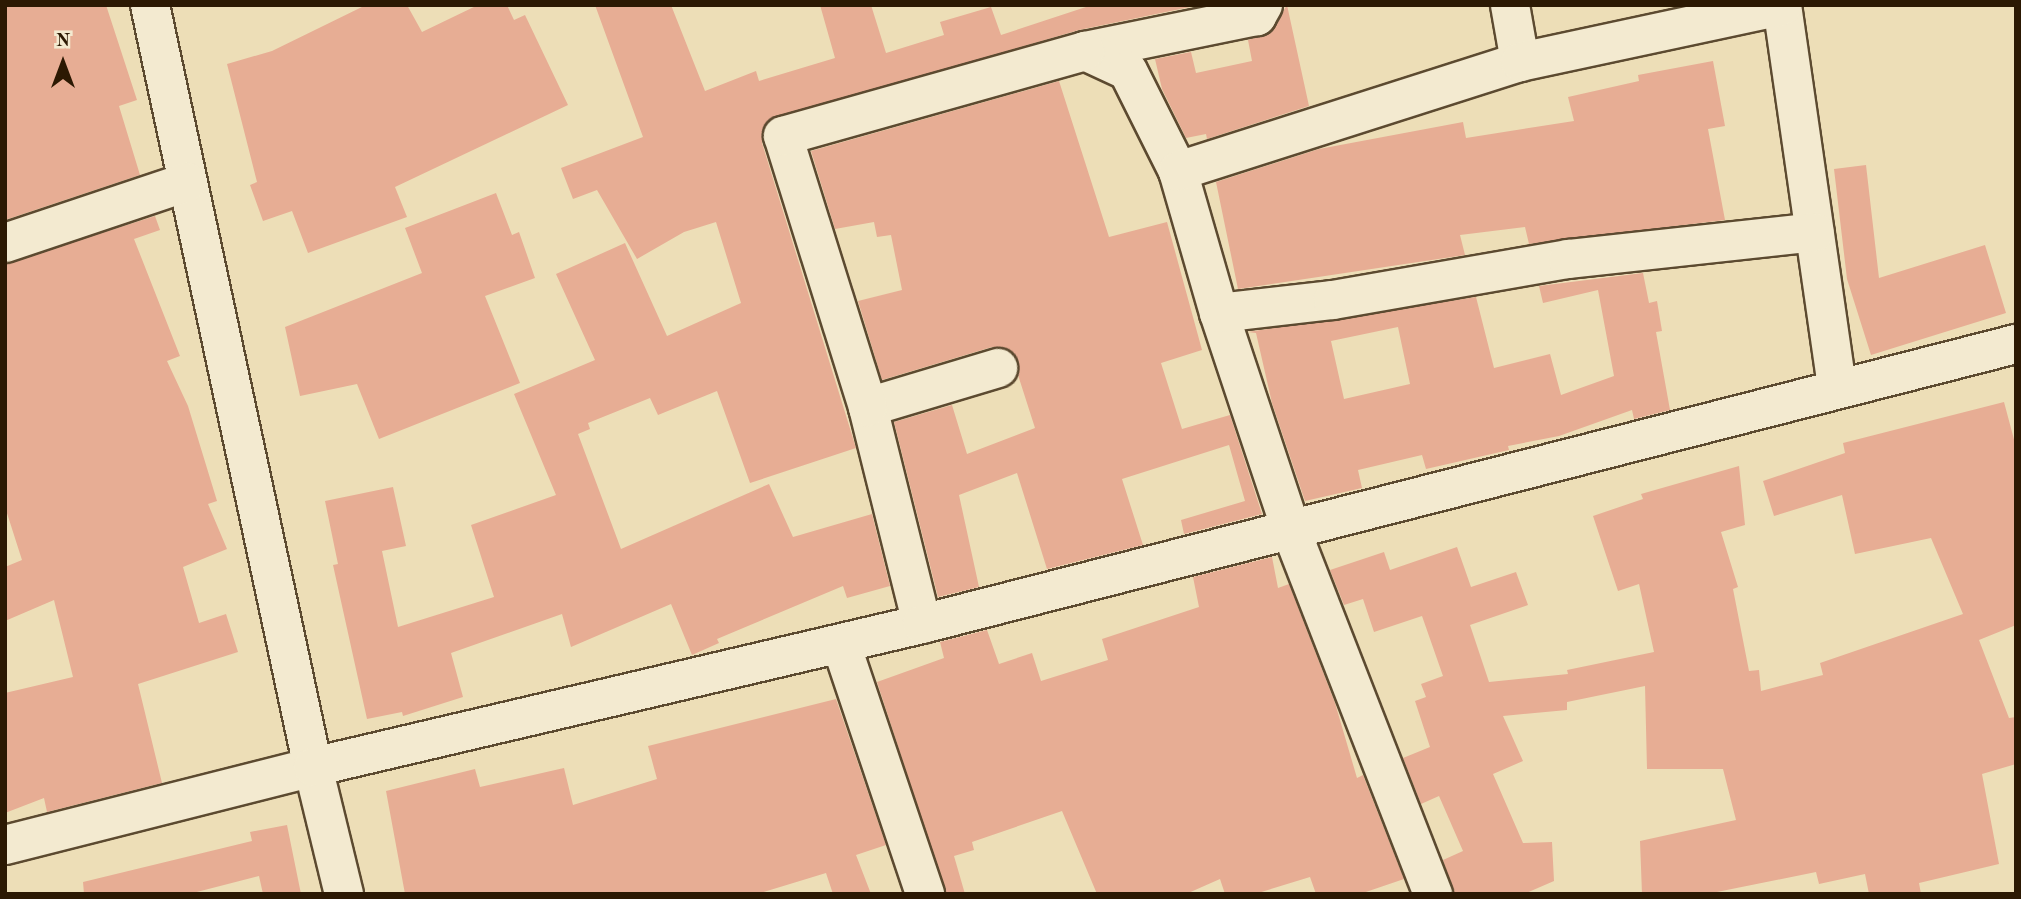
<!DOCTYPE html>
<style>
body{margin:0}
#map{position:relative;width:2021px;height:899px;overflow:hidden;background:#eddeb7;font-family:"Old Standard TT",serif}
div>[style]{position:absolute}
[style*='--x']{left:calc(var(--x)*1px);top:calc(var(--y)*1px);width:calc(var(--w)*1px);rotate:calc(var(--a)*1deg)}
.building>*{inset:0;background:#e7ad94}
.roads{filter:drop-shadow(2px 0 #5c4a30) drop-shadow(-2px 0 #5c4a30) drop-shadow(0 2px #5c4a30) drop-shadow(0 -2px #5c4a30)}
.minor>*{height:38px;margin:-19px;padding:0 19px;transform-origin:19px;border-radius:19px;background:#f3ead0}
span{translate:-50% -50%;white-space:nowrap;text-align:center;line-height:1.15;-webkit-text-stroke:6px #f3ead0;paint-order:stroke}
.frame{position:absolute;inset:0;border:7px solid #2c1903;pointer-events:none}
.north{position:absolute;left:28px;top:28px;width:70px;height:70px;-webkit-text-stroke:5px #f3ead0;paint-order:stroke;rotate:0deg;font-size:19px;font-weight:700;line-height:28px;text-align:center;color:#2c1903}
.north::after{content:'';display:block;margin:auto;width:24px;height:32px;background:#2c1903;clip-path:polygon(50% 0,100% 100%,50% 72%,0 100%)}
</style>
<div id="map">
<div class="building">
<div style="clip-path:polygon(5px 5px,106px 5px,137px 100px,119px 106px,140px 175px,5px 220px)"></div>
<div style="clip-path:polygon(366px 5px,407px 5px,422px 32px,478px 5px,507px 5px,514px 20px,525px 15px,568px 105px,395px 187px,407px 217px,308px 253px,292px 211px,263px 221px,250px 185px,257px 182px,227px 64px,272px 51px)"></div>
<div style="clip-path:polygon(595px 5px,671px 5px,705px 91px,756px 71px,759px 81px,835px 58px,820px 5px,871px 5px,886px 53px,944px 35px,940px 22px,991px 7px,1001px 35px,1092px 5px,1190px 7px,1079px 30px,767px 121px,762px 143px,856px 448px,750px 483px,717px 391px,658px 415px,650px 398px,588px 423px,590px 429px,578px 434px,621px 549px,769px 484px,793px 537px,872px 514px,890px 586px,847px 598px,843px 586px,717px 639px,719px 643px,692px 655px,671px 604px,571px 647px,562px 614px,451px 653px,463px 697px,403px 716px,402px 712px,367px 719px,333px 565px,338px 564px,325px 501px,393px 487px,406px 546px,382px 551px,398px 627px,494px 597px,471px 525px,556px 495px,514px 394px,595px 360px,556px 274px,625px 243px,667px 336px,741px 303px,716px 222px,684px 232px,637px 259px,597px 190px,573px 199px,561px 168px,643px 137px)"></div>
<div style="clip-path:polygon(1287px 5px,1309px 106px,1207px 139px,1206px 134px,1186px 138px,1162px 89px,1155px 59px,1191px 52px,1196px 73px,1252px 61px,1248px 40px,1270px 33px)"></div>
<div style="clip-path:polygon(1713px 61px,1725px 126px,1708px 129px,1725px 220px,1529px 244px,1525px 227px,1460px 235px,1465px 255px,1238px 289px,1216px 182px,1319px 149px,1463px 122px,1466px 138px,1574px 121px,1568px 97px,1639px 81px,1638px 75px)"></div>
<div style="clip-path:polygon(1059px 81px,1109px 237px,1167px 222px,1202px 350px,1161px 363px,1182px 429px,1230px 415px,1262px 514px,1184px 534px,1181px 520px,1245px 501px,1229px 445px,1122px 479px,1143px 545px,1047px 569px,1017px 473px,959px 495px,979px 587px,938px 597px,894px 422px,952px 405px,967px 454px,1035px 428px,1018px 375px,1019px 362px,1012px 352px,992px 347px,882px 380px,858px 301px,902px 290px,891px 235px,877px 237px,874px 222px,835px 229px,811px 151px)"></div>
<div style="clip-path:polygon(1866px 165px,1879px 278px,1985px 245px,2006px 313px,1871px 355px,1847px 279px,1834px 169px)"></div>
<div style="clip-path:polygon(496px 193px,512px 235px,519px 232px,535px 278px,485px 296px,520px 383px,379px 439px,357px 384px,300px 396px,285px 327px,422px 273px,405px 228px)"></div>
<div style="clip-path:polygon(155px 216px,160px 230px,134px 239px,180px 356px,167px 361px,188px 406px,217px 501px,208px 504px,227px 549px,183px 567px,199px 623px,226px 614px,238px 652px,138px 684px,162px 783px,47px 812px,44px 798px,5px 813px,5px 693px,73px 677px,54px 600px,5px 621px,5px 567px,22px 560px,5px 507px,5px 264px)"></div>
<div style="clip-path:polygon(evenodd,1643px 273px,1649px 303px,1657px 301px,1662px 331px,1656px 332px,1670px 410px,1634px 419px,1632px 410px,1559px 436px,1508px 446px,1509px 450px,1426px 469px,1422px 455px,1358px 470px,1362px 488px,1305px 501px,1272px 403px,1256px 333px,1248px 332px,1476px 297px,1494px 368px,1550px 354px,1561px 395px,1614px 376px,1598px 290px,1543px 303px,1539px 286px,1643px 273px,1398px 327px,1410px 384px,1344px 399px,1331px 341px,1398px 327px)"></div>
<div style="clip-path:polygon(2004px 402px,2016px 447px,2016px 625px,1979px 640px,2009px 718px,2016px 717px,2016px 764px,1982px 774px,1999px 864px,1919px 883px,1921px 894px,1869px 894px,1865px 874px,1819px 884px,1816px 872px,1707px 894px,1642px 894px,1640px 841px,1736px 820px,1723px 769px,1647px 769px,1645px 686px,1567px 702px,1567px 710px,1503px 716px,1523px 761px,1493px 774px,1523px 843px,1552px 842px,1554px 881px,1524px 894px,1454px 894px,1443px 860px,1463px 851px,1439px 796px,1421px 804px,1403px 758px,1430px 747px,1415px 701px,1426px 697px,1421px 684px,1443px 676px,1422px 616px,1374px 632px,1363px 599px,1344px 605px,1330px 570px,1384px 552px,1390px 570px,1457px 547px,1471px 587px,1516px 572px,1528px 605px,1470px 625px,1489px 682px,1568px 674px,1567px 670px,1654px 652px,1639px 584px,1618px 591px,1593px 516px,1643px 499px,1641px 494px,1739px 466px,1745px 525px,1721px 532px,1738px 587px,1733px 589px,1749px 671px,1759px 670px,1761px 691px,1823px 675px,1820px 663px,1963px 614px,1931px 538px,1855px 554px,1842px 495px,1774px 516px,1763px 481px,1845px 453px,1843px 443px)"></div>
<div style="clip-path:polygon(1272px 557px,1278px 588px,1289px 584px,1335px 703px,1357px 778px,1363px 775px,1404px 879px,1360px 894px,1316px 894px,1310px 877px,1255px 894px,1225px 894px,1220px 879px,1186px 894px,1097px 894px,1062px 811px,972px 842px,974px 850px,954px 856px,965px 894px,946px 894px,877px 682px,944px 658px,940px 642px,987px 630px,999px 664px,1032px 653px,1041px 681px,1108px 660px,1102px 639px,1199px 607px,1193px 577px)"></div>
<div style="clip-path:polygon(836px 699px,886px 845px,856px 855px,871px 894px,833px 894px,826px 873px,757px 894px,405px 894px,386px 791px,475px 769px,480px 787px,564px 768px,573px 805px,657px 779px,648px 746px)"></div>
<div style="clip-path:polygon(287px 825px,301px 894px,263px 894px,259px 876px,189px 894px,84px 894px,83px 882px,252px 841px,250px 832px)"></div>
</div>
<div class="roads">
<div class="minor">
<div style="--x:150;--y:5;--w:779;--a:77.93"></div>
<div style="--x:313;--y:767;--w:131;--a:76.3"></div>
<div style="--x:1263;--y:5;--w:13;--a:119"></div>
<div style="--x:1257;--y:16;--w:176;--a:168.5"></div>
<div style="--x:1085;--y:51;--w:47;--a:24.9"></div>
<div style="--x:1128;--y:71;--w:112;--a:63.4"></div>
<div style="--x:1178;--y:171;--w:148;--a:73.9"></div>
<div style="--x:1219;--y:313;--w:229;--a:71.6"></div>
<div style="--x:1291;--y:530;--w:391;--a:68.7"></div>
<div style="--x:1510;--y:5;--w:58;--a:80"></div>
<div style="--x:1782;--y:5;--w:386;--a:81.8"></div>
<div style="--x:1178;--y:171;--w:359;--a:-17.7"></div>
<div style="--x:1520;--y:62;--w:268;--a:-12.1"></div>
<div style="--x:5;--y:243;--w:192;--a:-18.5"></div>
<div style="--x:1219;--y:313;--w:115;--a:-6.5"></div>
<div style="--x:1333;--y:300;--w:239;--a:-9.9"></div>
<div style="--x:1568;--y:259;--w:248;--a:-6.2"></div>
<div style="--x:868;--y:407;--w:136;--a:-16.7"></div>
<div style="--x:922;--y:624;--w:224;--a:-104"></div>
<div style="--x:868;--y:407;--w:284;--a:-107.4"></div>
<div style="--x:783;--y:136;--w:314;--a:-15.7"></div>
<div style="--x:841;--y:644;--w:264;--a:71.4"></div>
<div style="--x:5;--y:845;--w:318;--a:-14.2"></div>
<div style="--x:313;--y:767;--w:626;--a:-13.21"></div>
<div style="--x:922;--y:624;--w:1129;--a:-14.36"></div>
</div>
</div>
<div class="frame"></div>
<div class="north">N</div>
</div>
